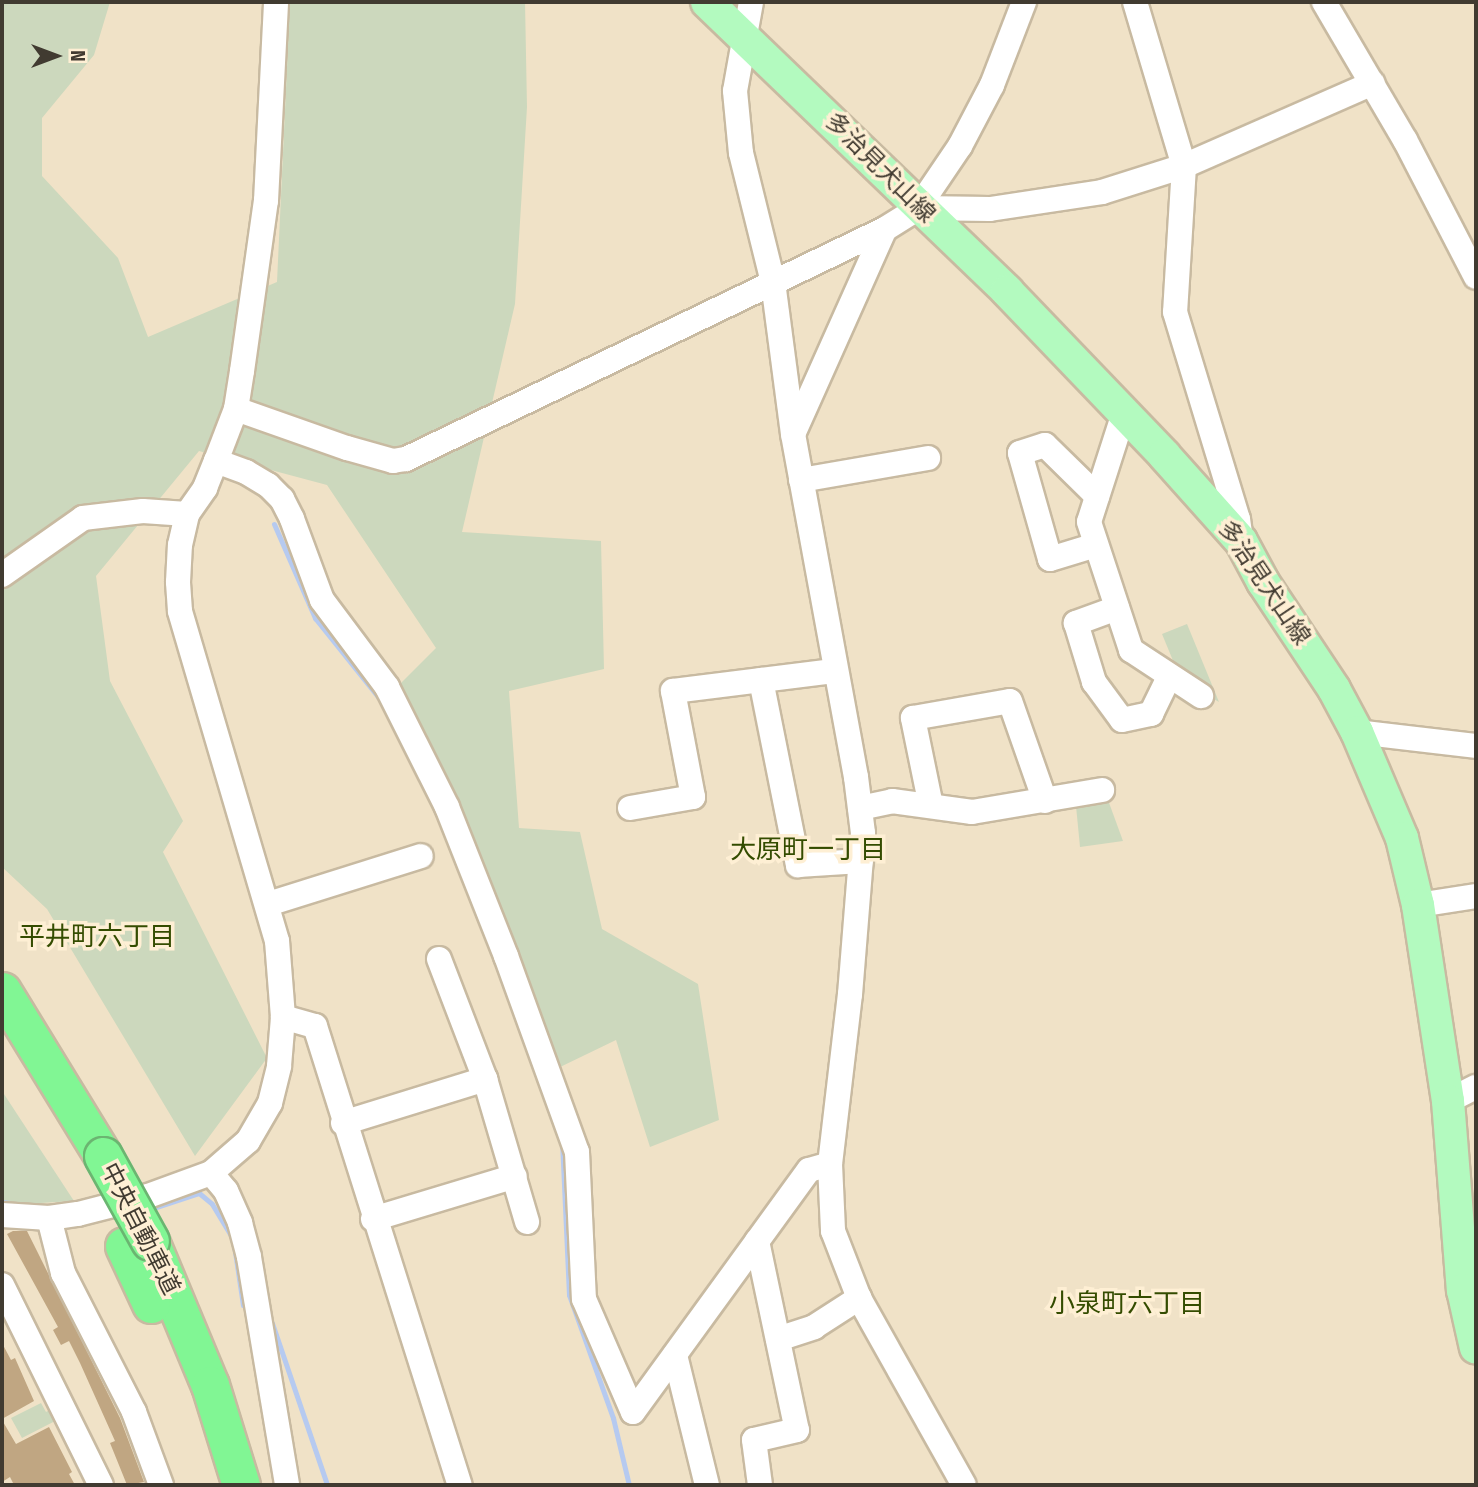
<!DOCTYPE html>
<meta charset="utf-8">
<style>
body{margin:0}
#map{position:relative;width:1478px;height:1487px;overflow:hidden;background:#f0e2c7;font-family:"Fira Sans Condensed","Noto Sans JP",sans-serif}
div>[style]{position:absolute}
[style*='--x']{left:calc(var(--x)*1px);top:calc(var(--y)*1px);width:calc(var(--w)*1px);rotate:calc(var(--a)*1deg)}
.green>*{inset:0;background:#ccd8bd}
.stream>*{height:5px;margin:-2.5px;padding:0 2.5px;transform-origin:2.5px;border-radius:2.5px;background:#b6caf0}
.building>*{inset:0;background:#c0a682}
.roads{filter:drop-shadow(2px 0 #c8baa1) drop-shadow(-2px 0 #c8baa1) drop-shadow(0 2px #c8baa1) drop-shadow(0 -2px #c8baa1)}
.minor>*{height:24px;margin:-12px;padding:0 12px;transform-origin:12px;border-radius:12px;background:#fff}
.major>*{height:32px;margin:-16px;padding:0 16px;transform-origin:16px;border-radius:16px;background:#b3fabf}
.highway>*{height:37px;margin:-18.5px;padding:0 18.5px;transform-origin:18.5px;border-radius:18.5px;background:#81f694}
.bridges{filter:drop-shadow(2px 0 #6bb571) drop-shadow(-2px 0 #6bb571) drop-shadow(0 2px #6bb571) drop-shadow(0 -2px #6bb571)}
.highway-bridge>*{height:37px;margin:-18.5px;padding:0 18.5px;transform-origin:18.5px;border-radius:18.5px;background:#81f694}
span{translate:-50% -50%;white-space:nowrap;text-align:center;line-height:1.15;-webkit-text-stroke:7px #feefd4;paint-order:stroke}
.street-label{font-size:24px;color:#413b31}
.neighbourhood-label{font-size:26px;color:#344c00}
.frame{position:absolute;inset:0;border:4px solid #413b31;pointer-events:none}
.north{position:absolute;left:21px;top:21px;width:70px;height:70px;-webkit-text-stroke:5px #feefd4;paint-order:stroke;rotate:90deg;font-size:19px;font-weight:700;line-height:28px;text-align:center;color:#413b31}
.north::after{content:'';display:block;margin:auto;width:24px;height:32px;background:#413b31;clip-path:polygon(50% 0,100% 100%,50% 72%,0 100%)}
</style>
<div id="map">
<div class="green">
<div style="clip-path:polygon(2px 2px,110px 2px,94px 55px,42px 118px,42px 176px,118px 258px,148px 337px,277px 282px,290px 2px,525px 2px,527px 107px,515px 304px,462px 532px,601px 541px,604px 669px,509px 691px,519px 828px,580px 832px,602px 929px,698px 984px,719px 1120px,650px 1147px,616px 1040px,556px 1069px,399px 685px,436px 648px,327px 485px,199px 451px,96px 576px,110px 681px,183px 821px,163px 852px,267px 1058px,195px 1156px,47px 909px,2px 867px)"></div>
<div style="clip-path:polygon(1187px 624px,1219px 702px,1181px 680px,1162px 634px)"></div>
<div style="clip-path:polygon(1108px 800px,1123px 841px,1080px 847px,1076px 806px)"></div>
<div style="clip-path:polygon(2px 1091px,74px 1201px,23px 1204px,2px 1202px)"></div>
<div style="clip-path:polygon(41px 1403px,46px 1412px,53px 1408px,59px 1419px,22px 1438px,11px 1418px)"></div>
</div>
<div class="stream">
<div style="--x:274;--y:524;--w:103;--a:66.4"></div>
<div style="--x:315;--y:618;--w:104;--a:51.3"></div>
<div style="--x:562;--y:1141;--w:154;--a:87.4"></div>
<div style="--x:569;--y:1295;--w:131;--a:70.3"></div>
<div style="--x:613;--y:1418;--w:69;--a:76.6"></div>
<div style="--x:2;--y:1202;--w:7;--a:8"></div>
<div style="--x:147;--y:1210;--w:55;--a:-18.1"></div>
<div style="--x:199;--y:1193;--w:17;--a:40"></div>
<div style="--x:212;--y:1204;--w:37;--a:59"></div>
<div style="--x:234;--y:1245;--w:61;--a:81.5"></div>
<div style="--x:272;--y:1323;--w:171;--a:71.2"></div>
</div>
<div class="building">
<div style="clip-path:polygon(13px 1231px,27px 1231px,34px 1245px,120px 1418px,144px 1482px,127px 1485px,110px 1443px,115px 1441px,80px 1363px,69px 1341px,61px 1345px,53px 1330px,58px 1327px,7px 1234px)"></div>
<div style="clip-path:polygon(2px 1343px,11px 1360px,15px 1358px,34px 1401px,2px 1419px)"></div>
<div style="clip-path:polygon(2px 1420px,16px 1444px,49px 1427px,72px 1472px,69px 1474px,75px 1485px,14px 1485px,10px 1477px,2px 1482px)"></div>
</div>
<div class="roads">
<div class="minor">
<div style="--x:751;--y:2;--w:90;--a:100.2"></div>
<div style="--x:735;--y:91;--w:62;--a:84.5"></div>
<div style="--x:741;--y:153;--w:133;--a:76.1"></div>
<div style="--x:773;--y:282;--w:153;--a:82.5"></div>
<div style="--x:793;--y:434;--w:349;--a:79.6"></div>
<div style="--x:856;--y:777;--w:56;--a:82.9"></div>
<div style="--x:863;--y:833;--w:162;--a:94.6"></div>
<div style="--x:850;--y:994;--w:171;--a:96.7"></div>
<div style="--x:830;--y:1164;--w:67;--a:87.4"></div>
<div style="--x:833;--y:1231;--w:72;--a:68.8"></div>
<div style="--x:859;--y:1298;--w:214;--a:60.7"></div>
<div style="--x:1135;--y:2;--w:171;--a:73.4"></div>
<div style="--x:1184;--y:166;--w:146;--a:93.5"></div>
<div style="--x:1175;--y:312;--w:216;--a:73.1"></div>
<div style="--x:1238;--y:519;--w:22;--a:82"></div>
<div style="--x:1324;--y:2;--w:160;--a:59.6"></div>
<div style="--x:1405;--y:140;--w:154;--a:62.6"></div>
<div style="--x:918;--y:208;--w:72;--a:0.8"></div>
<div style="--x:990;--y:209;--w:113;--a:-8.6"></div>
<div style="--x:1102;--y:192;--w:86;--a:-17.6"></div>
<div style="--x:1184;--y:166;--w:206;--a:-23.7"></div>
<div style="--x:236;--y:409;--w:118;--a:19.4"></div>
<div style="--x:347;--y:448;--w:48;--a:15.8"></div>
<div style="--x:393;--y:461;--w:13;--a:-9"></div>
<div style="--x:406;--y:459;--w:531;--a:-25.65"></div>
<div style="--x:885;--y:229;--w:39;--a:-32"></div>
<div style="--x:918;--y:208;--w:75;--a:-55.9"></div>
<div style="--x:960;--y:146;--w:69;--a:-62.3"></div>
<div style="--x:992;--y:85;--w:89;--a:-68.9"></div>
<div style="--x:1124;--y:413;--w:114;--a:107.8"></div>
<div style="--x:1089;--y:522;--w:135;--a:71.8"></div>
<div style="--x:1131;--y:650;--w:84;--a:33.3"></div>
<div style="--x:794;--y:432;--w:222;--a:-65.9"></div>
<div style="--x:216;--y:461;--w:32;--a:20"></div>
<div style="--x:246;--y:472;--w:26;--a:31"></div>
<div style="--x:268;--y:485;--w:20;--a:45"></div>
<div style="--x:282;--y:499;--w:22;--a:63"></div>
<div style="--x:292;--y:519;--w:86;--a:69.7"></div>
<div style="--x:322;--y:600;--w:109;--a:53.2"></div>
<div style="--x:387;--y:687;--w:134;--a:63.4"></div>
<div style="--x:447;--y:807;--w:160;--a:68.4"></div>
<div style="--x:506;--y:956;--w:208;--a:70.1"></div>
<div style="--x:577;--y:1152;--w:147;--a:87.3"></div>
<div style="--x:584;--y:1299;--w:123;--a:66.6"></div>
<div style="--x:633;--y:1412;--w:299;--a:-54"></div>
<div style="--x:809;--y:1170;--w:22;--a:-16"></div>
<div style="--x:801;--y:480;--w:129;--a:-9.8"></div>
<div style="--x:1096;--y:545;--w:48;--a:163.1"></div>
<div style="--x:1050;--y:559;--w:110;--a:-105.8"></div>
<div style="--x:1020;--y:453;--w:26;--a:-18"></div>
<div style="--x:1045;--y:445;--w:73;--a:44.4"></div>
<div style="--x:2;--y:575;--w:99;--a:-35.1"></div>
<div style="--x:83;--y:518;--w:60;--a:-6.7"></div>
<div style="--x:143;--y:511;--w:44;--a:3.9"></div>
<div style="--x:1117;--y:608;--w:44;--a:159.9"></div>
<div style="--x:1076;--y:623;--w:62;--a:73"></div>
<div style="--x:1094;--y:682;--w:47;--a:53.6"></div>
<div style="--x:1122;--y:720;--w:30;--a:-12"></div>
<div style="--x:1151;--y:714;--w:41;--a:-64.1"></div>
<div style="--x:761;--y:680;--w:189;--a:78.7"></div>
<div style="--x:798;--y:865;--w:63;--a:-3.6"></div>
<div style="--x:1357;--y:732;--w:120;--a:6.7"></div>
<div style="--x:931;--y:806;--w:90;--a:-101.6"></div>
<div style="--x:913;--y:718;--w:98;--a:-9.9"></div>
<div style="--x:1010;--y:701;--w:106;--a:70.7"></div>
<div style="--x:630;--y:808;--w:64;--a:-9.9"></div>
<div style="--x:693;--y:797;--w:108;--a:-100.7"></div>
<div style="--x:673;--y:691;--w:162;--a:-7.1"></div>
<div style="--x:860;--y:808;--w:33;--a:-12"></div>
<div style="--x:892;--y:801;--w:81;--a:7.8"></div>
<div style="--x:972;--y:812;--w:132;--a:-9.6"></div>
<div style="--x:268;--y:904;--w:160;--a:-17.4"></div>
<div style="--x:1418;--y:905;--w:59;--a:-8.8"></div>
<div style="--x:439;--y:959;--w:129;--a:69"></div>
<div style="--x:485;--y:1079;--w:149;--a:73.6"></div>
<div style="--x:283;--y:1017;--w:33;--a:16"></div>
<div style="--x:315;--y:1026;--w:481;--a:72.5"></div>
<div style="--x:1448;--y:1101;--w:31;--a:-27"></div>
<div style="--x:343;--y:1123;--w:149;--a:-17.2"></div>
<div style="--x:211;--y:1173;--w:23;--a:50"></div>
<div style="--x:226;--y:1191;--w:35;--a:66"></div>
<div style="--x:240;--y:1223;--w:35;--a:75"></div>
<div style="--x:249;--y:1257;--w:231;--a:80.5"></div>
<div style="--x:2;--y:1215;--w:47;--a:3.7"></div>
<div style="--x:49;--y:1218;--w:29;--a:-8"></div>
<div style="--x:78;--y:1214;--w:72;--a:-14.4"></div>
<div style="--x:148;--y:1196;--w:67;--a:-20.1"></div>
<div style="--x:211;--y:1173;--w:49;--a:-40.9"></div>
<div style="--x:248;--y:1141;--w:44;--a:-59.9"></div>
<div style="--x:270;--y:1103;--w:38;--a:-76"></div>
<div style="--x:279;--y:1066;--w:49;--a:-85.3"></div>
<div style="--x:283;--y:1017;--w:76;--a:-94.5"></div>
<div style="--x:277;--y:941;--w:344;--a:-106.4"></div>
<div style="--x:180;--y:611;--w:29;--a:-94"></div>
<div style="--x:178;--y:582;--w:37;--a:-87"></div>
<div style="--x:180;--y:545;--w:32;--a:-77"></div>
<div style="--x:187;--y:514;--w:32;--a:-55"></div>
<div style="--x:205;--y:488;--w:29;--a:-68"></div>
<div style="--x:216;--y:461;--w:56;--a:-69"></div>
<div style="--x:236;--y:409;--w:38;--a:-81"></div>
<div style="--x:242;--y:371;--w:172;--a:-82"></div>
<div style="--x:266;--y:201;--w:199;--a:-87.1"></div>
<div style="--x:49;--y:1218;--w:57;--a:75.7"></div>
<div style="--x:63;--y:1273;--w:156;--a:62.9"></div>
<div style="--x:134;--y:1412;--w:78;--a:69.7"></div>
<div style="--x:373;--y:1219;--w:148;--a:-16.8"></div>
<div style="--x:757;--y:1241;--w:193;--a:78.1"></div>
<div style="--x:797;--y:1430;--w:44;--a:166.9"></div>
<div style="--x:754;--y:1440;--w:45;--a:82.4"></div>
<div style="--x:2;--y:1285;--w:223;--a:63.7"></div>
<div style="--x:778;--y:1339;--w:38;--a:-18"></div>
<div style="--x:814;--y:1327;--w:54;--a:-32.8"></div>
<div style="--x:675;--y:1355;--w:134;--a:76.2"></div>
</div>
<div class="major">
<div style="--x:707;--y:2;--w:417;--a:43.9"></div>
<div style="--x:1007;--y:291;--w:227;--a:46.2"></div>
<div style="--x:1164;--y:455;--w:115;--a:48.2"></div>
<div style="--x:1241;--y:541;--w:47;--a:61.8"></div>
<div style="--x:1263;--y:582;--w:128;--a:56.4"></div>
<div style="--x:1334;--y:689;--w:49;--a:61.9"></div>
<div style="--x:1357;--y:732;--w:115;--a:67"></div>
<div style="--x:1402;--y:838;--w:69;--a:76.6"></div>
<div style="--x:1418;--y:905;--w:198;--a:81.3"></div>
<div style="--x:1448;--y:1101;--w:190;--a:85.5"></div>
<div style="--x:1463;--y:1290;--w:59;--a:77.4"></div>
</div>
<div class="highway">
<div style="--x:2;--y:991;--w:193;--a:58.5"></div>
<div style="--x:150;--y:1241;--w:156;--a:67.4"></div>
<div style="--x:210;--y:1385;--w:105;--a:72.8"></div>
<div style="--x:124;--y:1246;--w:64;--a:65"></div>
</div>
</div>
<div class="bridges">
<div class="highway-bridge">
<div style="--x:103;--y:1156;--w:97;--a:61.1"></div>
</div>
</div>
<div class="street-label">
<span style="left:880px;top:168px;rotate:45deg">多治見犬山線</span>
<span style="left:1264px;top:583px;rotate:56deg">多治見犬山線</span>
<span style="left:140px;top:1229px;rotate:63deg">中央自動車道</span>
</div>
<div class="neighbourhood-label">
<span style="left:808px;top:850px">大原町一丁目</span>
<span style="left:97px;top:937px">平井町六丁目</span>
<span style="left:1127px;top:1304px">小泉町六丁目</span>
</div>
<div class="frame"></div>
<div class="north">N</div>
</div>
